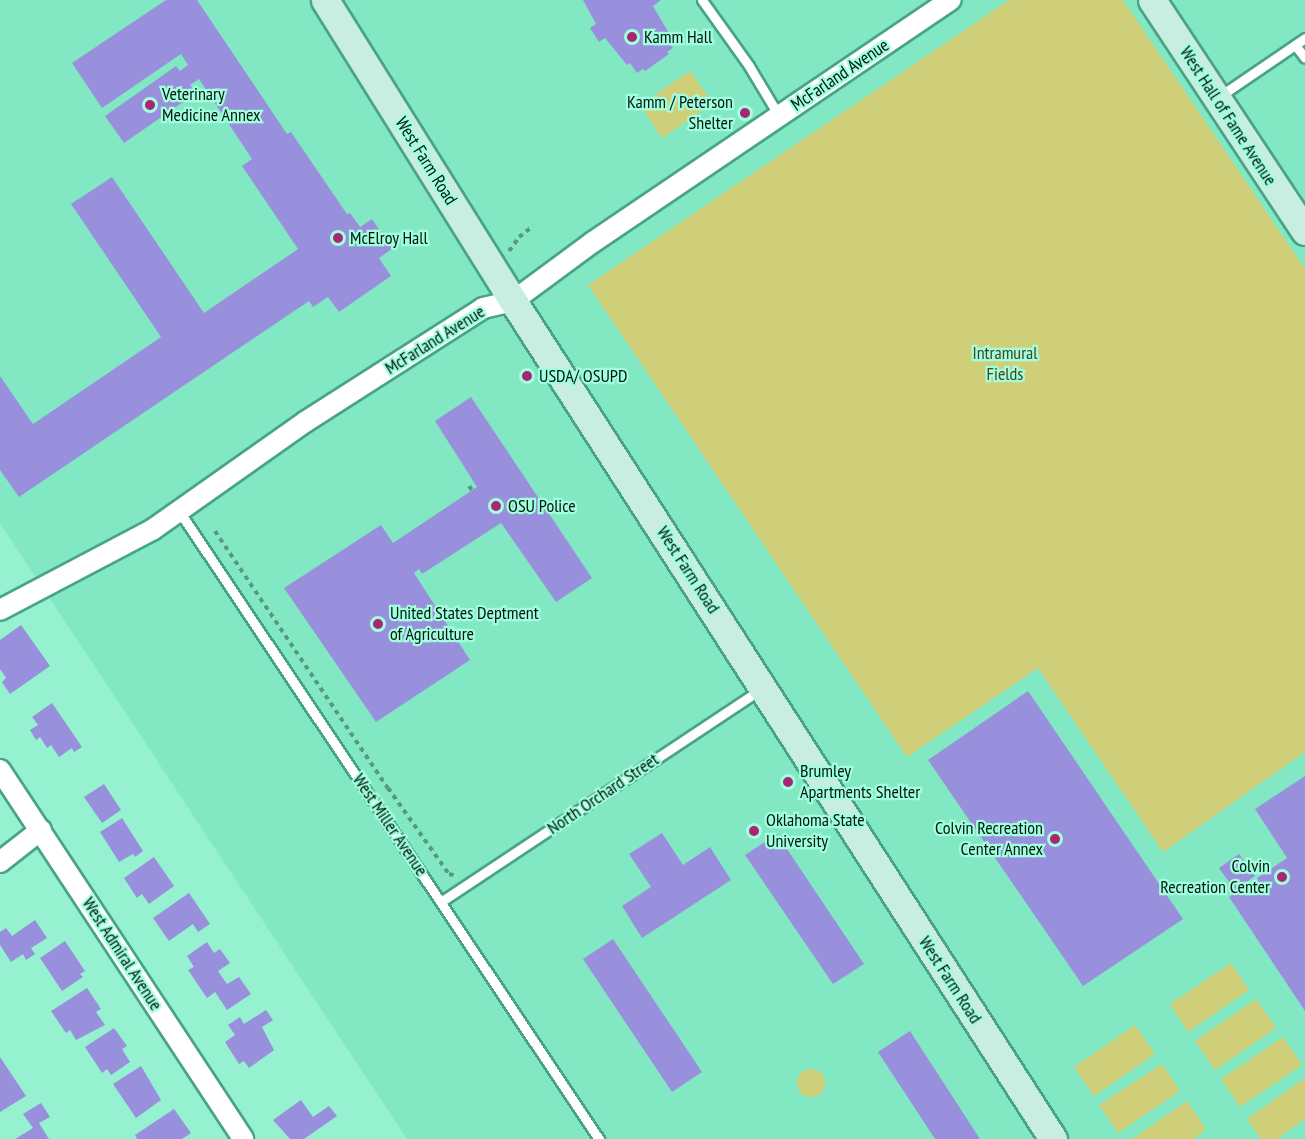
<!DOCTYPE html>
<style>
body{margin:0}
#map{position:relative;width:1305px;height:1139px;overflow:hidden;background:#95f1cf;font-family:"PT Sans Narrow",sans-serif}
div>[style]{position:absolute}
[style*='--x']{left:calc(var(--x)*1px);top:calc(var(--y)*1px);width:calc(var(--w)*1px);rotate:calc(var(--a)*1deg)}
.built>*{inset:0;background:#82e8c3}
.green>*{inset:0;background:#d0cf79}
.round{border-radius:50%}
.building>*{inset:0;background:#9990dd}
.path>*{height:4px;margin-top:-2px;transform-origin:0;background:repeating-linear-gradient(90deg,#579880 0 4.5px,transparent 0 9px)}
.roads{filter:drop-shadow(2px 0 #48a485) drop-shadow(-2px 0 #48a485) drop-shadow(0 2px #48a485) drop-shadow(0 -2px #48a485)}
.lane>*{height:9px;margin:-4.5px;padding:0 4.5px;transform-origin:4.5px;border-radius:4.5px;background:#fff}
.street>*{height:20px;margin:-10px;padding:0 10px;transform-origin:10px;border-radius:10px;background:#fff}
.secondary>*{height:27px;margin:-13.5px;padding:0 13.5px;transform-origin:13.5px;border-radius:13.5px;background:#c8ede1}
.dots>*{width:16px;height:16px;translate:-50% -50%;box-sizing:border-box;border:3px solid #a2fedc;border-radius:50%}
span{translate:-50% -50%;white-space:nowrap;text-align:center;line-height:1.15;-webkit-text-stroke:4.5px #a2fedc;paint-order:stroke}
.poi-label{font-size:18px;color:#001910}
.left{translate:0 -50%;text-align:left}
.right{translate:-100% -50%;text-align:right}
.street-label{font-size:18px;color:#001910}
.park-label{font-size:18px;color:#45451f}
</style>
<div id="map">
<div class="built">
<div style="clip-path:polygon(0 0,1305px 0,1305px 1139px,407px 1139px,0 523px)"></div>
</div>
<div class="green">
<div style="clip-path:polygon(1009px 0,1123px 0,1305px 269px,1305px 752px,1163px 852px,1038px 668px,907px 757px,588px 285px)"></div>
<div style="clip-path:polygon(690px 71px,713px 103px,662px 138px,640px 105px)"></div>
<div style="clip-path:polygon(1231px 963px,1249px 990px,1188px 1032px,1170px 1004px)"></div>
<div style="clip-path:polygon(1256px 999px,1276px 1028px,1215px 1070px,1195px 1041px)"></div>
<div style="clip-path:polygon(1135px 1025px,1155px 1054px,1094px 1096px,1074px 1067px)"></div>
<div style="clip-path:polygon(1283px 1037px,1302px 1065px,1240px 1107px,1221px 1079px)"></div>
<div style="clip-path:polygon(1162px 1064px,1180px 1091px,1118px 1133px,1099px 1105px)"></div>
<div class="round" style="left:797px;top:1069px;width:28px;height:28px"></div>
<div style="clip-path:polygon(1305px 1078px,1305px 1119px,1277px 1139px,1261px 1139px,1247px 1119px)"></div>
<div style="clip-path:polygon(1187px 1101px,1206px 1129px,1193px 1139px,1132px 1139px)"></div>
</div>
<div class="building">
<div style="clip-path:polygon(166px 0,197px 0,287px 134px,291px 132px,347px 214px,350px 213px,360px 227px,372px 219px,392px 249px,379px 258px,391px 276px,339px 312px,328px 297px,313px 307px,309px 301px,19px 497px,0 470px,0 376px,33px 424px,161px 337px,71px 204px,112px 177px,204px 313px,298px 249px,242px 166px,252px 159px,199px 79px,190px 85px,196px 93px,124px 143px,105px 116px,176px 66px,180px 71px,188px 65px,181px 54px,102px 108px,72px 63px)"></div>
<div style="clip-path:polygon(583px 0,661px 0,653px 6px,670px 35px,666px 38px,673px 48px,667px 52px,669px 54px,645px 71px,643px 69px,637px 73px,630px 63px,627px 65px,605px 38px,599px 42px,590px 28px,596px 24px)"></div>
<div style="clip-path:polygon(471px 397px,592px 578px,556px 602px,501px 523px,422px 574px,419px 569px,414px 573px,470px 660px,376px 722px,284px 588px,381px 525px,393px 543px,477px 487px,435px 421px)"></div>
<div style="clip-path:polygon(21px 625px,50px 666px,10px 694px,2px 682px,6px 678px,0 669px,0 640px)"></div>
<div style="clip-path:polygon(1028px 691px,1183px 919px,1083px 986px,928px 760px)"></div>
<div style="clip-path:polygon(52px 703px,82px 747px,74px 752px,72px 748px,59px 757px,51px 745px,47px 748px,40px 737px,36px 740px,30px 730px,38px 725px,32px 717px)"></div>
<div style="clip-path:polygon(1305px 776px,1305px 1011px,1229px 897px,1287px 858px,1255px 809px)"></div>
<div style="clip-path:polygon(104px 784px,121px 810px,102px 823px,84px 797px)"></div>
<div style="clip-path:polygon(122px 818px,143px 851px,135px 857px,133px 854px,119px 862px,100px 832px)"></div>
<div style="clip-path:polygon(662px 833px,683px 865px,710px 847px,731px 880px,642px 938px,622px 906px,651px 887px,629px 854px)"></div>
<div style="clip-path:polygon(777px 834px,864px 964px,833px 984px,745px 855px)"></div>
<div style="clip-path:polygon(1239px 854px,1255px 876px,1235px 890px,1219px 868px)"></div>
<div style="clip-path:polygon(154px 857px,174px 886px,149px 904px,142px 894px,137px 898px,124px 878px)"></div>
<div style="clip-path:polygon(189px 893px,210px 924px,198px 932px,193px 924px,169px 941px,153px 918px)"></div>
<div style="clip-path:polygon(35px 920px,47px 938px,31px 948px,35px 954px,26px 960px,23px 954px,11px 962px,0 945px,0 932px,6px 928px,12px 936px)"></div>
<div style="clip-path:polygon(613px 939px,702px 1072px,672px 1092px,583px 959px)"></div>
<div style="clip-path:polygon(65px 941px,85px 971px,80px 974px,83px 977px,62px 991px,40px 958px)"></div>
<div style="clip-path:polygon(207px 942px,214px 953px,220px 949px,230px 963px,218px 971px,227px 984px,239px 977px,251px 994px,227px 1010px,215px 992px,207px 998px,188px 970px,194px 967px,187px 956px)"></div>
<div style="clip-path:polygon(87px 988px,101px 1009px,96px 1012px,105px 1025px,76px 1040px,70px 1030px,66px 1033px,51px 1011px)"></div>
<div style="clip-path:polygon(266px 1010px,273px 1020px,262px 1027px,274px 1050px,249px 1068px,244px 1061px,239px 1064px,225px 1042px,235px 1035px,228px 1025px,240px 1017px,244px 1024px)"></div>
<div style="clip-path:polygon(114px 1028px,127px 1046px,122px 1049px,130px 1062px,111px 1075px,107px 1069px,102px 1073px,85px 1047px)"></div>
<div style="clip-path:polygon(910px 1031px,980px 1139px,935px 1139px,878px 1052px)"></div>
<div style="clip-path:polygon(0 1057px,26px 1096px,0 1112px)"></div>
<div style="clip-path:polygon(141px 1066px,161px 1100px,136px 1118px,113px 1084px)"></div>
<div style="clip-path:polygon(301px 1100px,313px 1117px,329px 1106px,337px 1116px,304px 1139px,290px 1139px,273px 1120px)"></div>
<div style="clip-path:polygon(41px 1103px,50px 1117px,39px 1123px,49px 1139px,15px 1139px,33px 1128px,23px 1114px)"></div>
<div style="clip-path:polygon(174px 1109px,191px 1133px,182px 1139px,137px 1139px,135px 1135px)"></div>
</div>
<div class="path">
<div style="--x:509;--y:251;--w:17;--a:-54"></div>
<div style="--x:519;--y:237;--w:18;--a:-38"></div>
<div style="--x:469;--y:486;--w:5;--a:53"></div>
<div style="--x:215;--y:531;--w:310;--a:56.1"></div>
<div style="--x:388;--y:788;--w:105;--a:54.7"></div>
<div style="--x:449;--y:874;--w:7;--a:16"></div>
</div>
<div class="roads">
<div class="lane">
<div style="--x:702;--y:0;--w:81;--a:54.5"></div>
<div style="--x:749;--y:66;--w:58;--a:59"></div>
<div style="--x:1295;--y:45;--w:16;--a:52"></div>
<div style="--x:1220;--y:96;--w:103;--a:-34.3"></div>
<div style="--x:179;--y:511;--w:756;--a:56.23"></div>
<div style="--x:442;--y:901;--w:381;--a:-33.6"></div>
</div>
<div class="street">
<div style="--x:0;--y:610;--w:172;--a:-27.8"></div>
<div style="--x:152;--y:530;--w:187;--a:-35.2"></div>
<div style="--x:305;--y:422;--w:211;--a:-32.6"></div>
<div style="--x:483;--y:308;--w:31;--a:-13"></div>
<div style="--x:513;--y:301;--w:99;--a:-36.4"></div>
<div style="--x:593;--y:242;--w:432;--a:-34.1"></div>
<div style="--x:0;--y:770;--w:442;--a:56.6"></div>
<div style="--x:0;--y:862;--w:52;--a:-38"></div>
</div>
<div class="secondary">
<div style="--x:325;--y:0;--w:355;--a:58"></div>
<div style="--x:513;--y:301;--w:997;--a:57.2"></div>
<div style="--x:1152;--y:0;--w:277;--a:56.5"></div>
</div>
</div>
<div class="dots">
<div style="left:632px;top:37px;background:#a72675"></div>
<div style="left:150px;top:105px;background:#a72675"></div>
<div style="left:745px;top:113px;background:#a72675"></div>
<div style="left:338px;top:238px;background:#a72675"></div>
<div style="left:527px;top:376px;background:#a72675"></div>
<div style="left:496px;top:506px;background:#a72675"></div>
<div style="left:378px;top:624px;background:#a72675"></div>
<div style="left:788px;top:782px;background:#a72675"></div>
<div style="left:754px;top:831px;background:#a72675"></div>
<div style="left:1055px;top:839px;background:#a72675"></div>
<div style="left:1282px;top:877px;background:#a72675"></div>
</div>
<div class="poi-label">
<span class="left" style="left:644px;top:37px">Kamm Hall</span>
<span class="left" style="left:162px;top:105px">Veterinary<br>Medicine Annex</span>
<span class="right" style="left:733px;top:113px">Kamm / Peterson<br>Shelter</span>
<span class="left" style="left:350px;top:238px">McElroy Hall</span>
<span class="left" style="left:539px;top:376px">USDA/ OSUPD</span>
<span class="left" style="left:508px;top:506px">OSU Police</span>
<span class="left" style="left:390px;top:624px">United States Deptment<br>of Agriculture</span>
<span class="left" style="left:800px;top:782px">Brumley<br>Apartments Shelter</span>
<span class="left" style="left:766px;top:831px">Oklahoma State<br>University</span>
<span class="right" style="left:1043px;top:839px">Colvin Recreation<br>Center Annex</span>
<span class="right" style="left:1270px;top:877px">Colvin<br>Recreation Center</span>
</div>
<div class="street-label">
<span style="left:840px;top:75px;rotate:-34deg">McFarland Avenue</span>
<span style="left:1228px;top:116px;rotate:57deg">West Hall of Fame Avenue</span>
<span style="left:426px;top:161px;rotate:58deg">West Farm Road</span>
<span style="left:435px;top:340px;rotate:-32deg">McFarland Avenue</span>
<span style="left:688px;top:570px;rotate:57deg">West Farm Road</span>
<span style="left:603px;top:794px;rotate:-34deg">North Orchard Street</span>
<span style="left:390px;top:825px;rotate:56deg">West Miller Avenue</span>
<span style="left:122px;top:954px;rotate:57deg">West Admiral Avenue</span>
<span style="left:950px;top:980px;rotate:57deg">West Farm Road</span>
</div>
<div class="park-label">
<span style="left:1005px;top:364px">Intramural<br>Fields</span>
</div>
</div>
